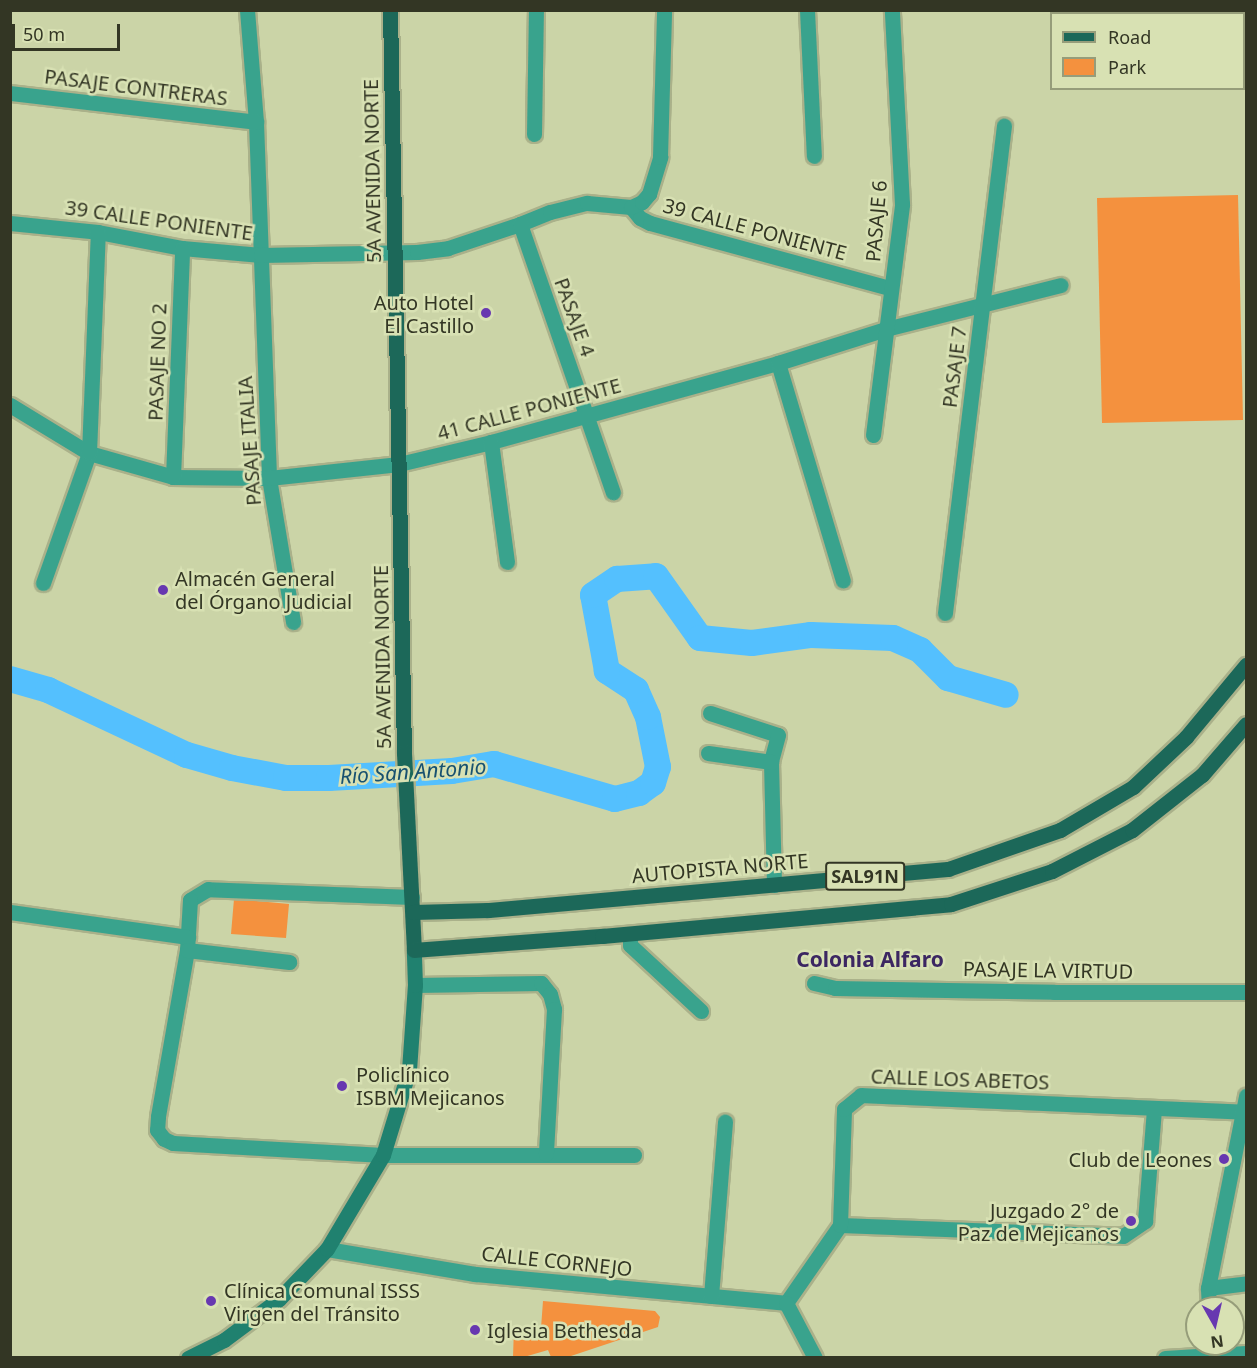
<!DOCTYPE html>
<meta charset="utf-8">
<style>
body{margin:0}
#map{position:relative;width:1257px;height:1368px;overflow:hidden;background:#cbd4a7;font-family:"Noto Sans",sans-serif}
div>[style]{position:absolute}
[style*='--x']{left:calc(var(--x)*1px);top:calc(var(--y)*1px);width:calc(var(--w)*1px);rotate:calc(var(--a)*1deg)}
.green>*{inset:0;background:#f4913e}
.river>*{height:26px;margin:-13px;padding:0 13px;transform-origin:13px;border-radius:13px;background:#54c0fe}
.roads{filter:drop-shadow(2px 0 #aab18a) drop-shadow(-2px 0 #aab18a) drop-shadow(0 2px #aab18a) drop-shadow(0 -2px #aab18a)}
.minor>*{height:15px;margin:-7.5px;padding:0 7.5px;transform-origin:7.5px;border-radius:7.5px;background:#39a38d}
.secondary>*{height:15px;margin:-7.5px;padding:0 7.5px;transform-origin:7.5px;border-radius:7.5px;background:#20816f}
.primary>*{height:15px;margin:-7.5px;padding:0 7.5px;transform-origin:7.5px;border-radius:7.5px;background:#1c6859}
.dots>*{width:16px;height:16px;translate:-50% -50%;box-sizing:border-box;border:3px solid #d8e1b3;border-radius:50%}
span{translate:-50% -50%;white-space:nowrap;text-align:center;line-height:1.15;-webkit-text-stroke:5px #d8e1b3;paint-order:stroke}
.shield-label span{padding:2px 4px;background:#d8e1b3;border:2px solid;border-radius:4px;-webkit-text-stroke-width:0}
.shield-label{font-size:18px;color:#333624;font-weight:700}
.street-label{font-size:20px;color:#333624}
.poi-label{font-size:20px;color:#333624}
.right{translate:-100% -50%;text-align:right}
.left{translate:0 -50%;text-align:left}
.water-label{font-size:21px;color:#175170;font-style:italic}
.neighbourhood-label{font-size:21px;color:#3c2762;font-weight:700}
.frame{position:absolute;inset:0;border:12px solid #333624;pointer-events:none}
.legend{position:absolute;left:1050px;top:12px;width:195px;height:78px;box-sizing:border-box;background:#d8e1b3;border:2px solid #969d7a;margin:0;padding:8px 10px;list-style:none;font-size:18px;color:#333624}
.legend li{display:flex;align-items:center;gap:12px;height:30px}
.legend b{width:30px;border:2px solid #969d7a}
.north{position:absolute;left:1185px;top:1296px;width:60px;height:60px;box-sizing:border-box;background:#d8e1b3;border:2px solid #969d7a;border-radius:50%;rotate:172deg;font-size:16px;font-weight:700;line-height:24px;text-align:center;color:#333624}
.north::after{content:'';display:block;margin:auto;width:21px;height:27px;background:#6738b0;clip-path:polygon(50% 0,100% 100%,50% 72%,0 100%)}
.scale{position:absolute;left:12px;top:24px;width:108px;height:27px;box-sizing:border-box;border:3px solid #333624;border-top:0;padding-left:8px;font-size:18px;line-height:21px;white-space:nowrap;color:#333624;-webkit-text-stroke:4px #d8e1b3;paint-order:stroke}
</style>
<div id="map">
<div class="green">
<div style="clip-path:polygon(1238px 195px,1243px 420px,1102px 423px,1097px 198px)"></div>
<div style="clip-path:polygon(234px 899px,289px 904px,286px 938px,231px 934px)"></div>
<div style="clip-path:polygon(543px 1301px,655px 1311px,660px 1317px,658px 1327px,568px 1357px,551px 1357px,548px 1350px,524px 1357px,513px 1357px,514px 1327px,541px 1328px)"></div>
</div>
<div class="river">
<div style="--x:10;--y:679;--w:40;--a:16"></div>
<div style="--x:48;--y:690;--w:153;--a:25.1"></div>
<div style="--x:187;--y:755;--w:47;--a:16.1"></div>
<div style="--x:232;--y:768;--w:55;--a:10.5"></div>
<div style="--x:286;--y:778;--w:43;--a:0"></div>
<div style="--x:329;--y:778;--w:123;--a:-3.3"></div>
<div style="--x:452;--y:771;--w:43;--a:-9.5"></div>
<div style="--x:494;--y:764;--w:126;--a:16.1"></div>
<div style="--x:615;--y:799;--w:25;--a:-14"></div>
<div style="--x:639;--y:793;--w:17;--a:-36"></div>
<div style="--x:653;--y:783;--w:17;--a:-73"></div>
<div style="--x:658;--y:767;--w:51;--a:-101.3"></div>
<div style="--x:648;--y:717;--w:30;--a:-114"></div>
<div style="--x:636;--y:690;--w:35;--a:-147"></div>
<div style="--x:607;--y:671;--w:77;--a:-100.4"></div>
<div style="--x:593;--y:595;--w:29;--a:-34"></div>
<div style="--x:617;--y:579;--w:39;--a:-4"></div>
<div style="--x:656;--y:576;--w:76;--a:54.6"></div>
<div style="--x:700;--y:638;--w:52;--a:5.5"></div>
<div style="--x:752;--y:643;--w:60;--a:-7.7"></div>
<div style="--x:811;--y:635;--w:82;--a:2.1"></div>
<div style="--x:893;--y:638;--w:30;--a:24"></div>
<div style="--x:920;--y:650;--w:40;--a:45"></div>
<div style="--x:948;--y:678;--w:60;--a:16.3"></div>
</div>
<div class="roads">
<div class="minor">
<div style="--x:247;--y:10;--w:112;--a:85.4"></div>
<div style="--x:256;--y:122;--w:356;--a:87.9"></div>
<div style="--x:269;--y:478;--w:146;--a:80.5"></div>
<div style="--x:807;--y:10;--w:146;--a:87.3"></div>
<div style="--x:10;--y:93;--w:248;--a:6.7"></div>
<div style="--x:534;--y:134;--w:124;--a:-89.1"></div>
<div style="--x:631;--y:207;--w:14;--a:51"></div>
<div style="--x:640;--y:218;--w:11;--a:27"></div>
<div style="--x:650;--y:223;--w:249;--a:15.2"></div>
<div style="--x:10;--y:223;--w:88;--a:5.8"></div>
<div style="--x:98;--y:232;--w:86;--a:10.8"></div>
<div style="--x:182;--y:248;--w:79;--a:5.1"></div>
<div style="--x:261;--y:255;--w:156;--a:-1.1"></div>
<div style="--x:417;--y:252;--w:31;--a:-7"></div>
<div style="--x:448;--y:248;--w:76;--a:-18.4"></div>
<div style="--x:520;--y:224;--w:32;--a:-22"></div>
<div style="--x:550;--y:212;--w:38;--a:-14"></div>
<div style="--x:587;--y:203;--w:44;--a:5.2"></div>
<div style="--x:631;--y:207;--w:12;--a:-24"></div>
<div style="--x:642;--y:202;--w:11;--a:-49"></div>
<div style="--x:649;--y:194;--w:39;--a:-73"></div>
<div style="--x:660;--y:157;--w:147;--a:-88.4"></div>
<div style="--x:520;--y:224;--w:284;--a:70.9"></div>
<div style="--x:778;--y:363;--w:227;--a:73.4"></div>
<div style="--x:10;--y:405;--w:92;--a:31.3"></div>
<div style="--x:89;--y:453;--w:87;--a:15.9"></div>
<div style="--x:173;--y:477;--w:96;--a:0.6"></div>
<div style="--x:269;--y:478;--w:131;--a:-6.1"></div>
<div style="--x:399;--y:464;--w:95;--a:-13.4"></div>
<div style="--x:491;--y:442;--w:298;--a:-15.4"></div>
<div style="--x:778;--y:363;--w:113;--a:-17.5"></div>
<div style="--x:886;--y:329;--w:180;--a:-14.1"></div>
<div style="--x:873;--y:435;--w:233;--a:-82.8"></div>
<div style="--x:902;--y:204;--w:194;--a:-93"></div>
<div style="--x:491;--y:442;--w:121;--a:82.4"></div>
<div style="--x:173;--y:477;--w:229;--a:-87.7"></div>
<div style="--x:43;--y:583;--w:138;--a:-70.5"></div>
<div style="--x:89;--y:453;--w:221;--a:-87.7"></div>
<div style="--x:945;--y:613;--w:491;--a:-83.1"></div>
<div style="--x:710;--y:713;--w:71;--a:17.9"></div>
<div style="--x:778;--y:735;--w:28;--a:105"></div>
<div style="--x:771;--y:762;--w:123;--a:88.6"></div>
<div style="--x:708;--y:753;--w:64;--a:8.1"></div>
<div style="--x:412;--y:897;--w:204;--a:-177.8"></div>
<div style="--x:208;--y:889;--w:21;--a:149"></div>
<div style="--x:190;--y:900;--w:50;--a:93.4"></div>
<div style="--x:187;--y:950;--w:169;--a:99.9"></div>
<div style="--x:158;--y:1117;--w:13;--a:94"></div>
<div style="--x:157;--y:1130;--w:11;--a:52"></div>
<div style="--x:164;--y:1139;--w:10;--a:24"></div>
<div style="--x:173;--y:1143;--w:210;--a:3.3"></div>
<div style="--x:383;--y:1155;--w:251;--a:0"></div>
<div style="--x:10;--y:912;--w:180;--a:8"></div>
<div style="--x:630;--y:934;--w:11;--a:90"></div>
<div style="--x:630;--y:945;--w:97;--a:42.9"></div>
<div style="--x:187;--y:950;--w:103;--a:6.7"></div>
<div style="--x:814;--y:983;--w:22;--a:13"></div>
<div style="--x:835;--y:988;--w:219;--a:1"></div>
<div style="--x:1054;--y:992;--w:192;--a:0"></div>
<div style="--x:415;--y:985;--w:126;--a:-0.9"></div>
<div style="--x:541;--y:983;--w:14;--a:51"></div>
<div style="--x:550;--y:994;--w:16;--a:75"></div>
<div style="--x:554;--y:1009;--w:145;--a:93.2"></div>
<div style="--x:840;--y:1225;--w:283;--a:2.2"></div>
<div style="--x:1123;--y:1236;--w:27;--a:-34"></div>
<div style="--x:1145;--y:1221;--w:112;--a:-85.4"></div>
<div style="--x:327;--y:1249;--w:150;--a:9.6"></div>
<div style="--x:475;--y:1274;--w:312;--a:5.3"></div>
<div style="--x:1208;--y:1288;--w:38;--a:-7"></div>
<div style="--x:711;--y:1296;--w:175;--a:-85.4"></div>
<div style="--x:786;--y:1303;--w:95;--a:-55.3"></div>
<div style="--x:840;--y:1225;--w:116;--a:-88"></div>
<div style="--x:844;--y:1109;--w:22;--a:-39"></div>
<div style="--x:861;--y:1095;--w:382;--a:2.5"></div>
<div style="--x:786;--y:1303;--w:62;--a:62.2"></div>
<div style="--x:1209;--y:1308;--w:20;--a:-93"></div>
<div style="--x:1208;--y:1288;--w:196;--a:-78.8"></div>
<div style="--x:1165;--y:1358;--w:81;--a:-3.5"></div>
</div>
<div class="secondary">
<div style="--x:188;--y:1358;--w:40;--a:-26.6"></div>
<div style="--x:224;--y:1340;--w:69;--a:-36.7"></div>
<div style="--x:279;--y:1299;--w:69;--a:-46.2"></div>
<div style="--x:327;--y:1249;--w:109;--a:-59.2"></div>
<div style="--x:383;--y:1155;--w:89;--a:-73"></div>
<div style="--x:409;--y:1070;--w:85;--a:-86"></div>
<div style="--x:415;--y:985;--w:35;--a:-92"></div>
</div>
<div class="primary">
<div style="--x:390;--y:10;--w:743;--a:88.92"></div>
<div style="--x:404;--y:753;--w:197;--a:87.1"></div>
<div style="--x:414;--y:950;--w:189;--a:-4.3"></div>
<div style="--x:602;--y:936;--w:350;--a:-5.2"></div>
<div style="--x:951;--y:904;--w:106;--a:-18.1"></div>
<div style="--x:1052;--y:871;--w:90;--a:-27.1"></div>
<div style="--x:1132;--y:830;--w:89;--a:-38.2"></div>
<div style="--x:1202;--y:775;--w:67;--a:-49.2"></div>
<div style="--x:413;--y:912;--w:75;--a:-1.5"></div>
<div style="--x:488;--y:910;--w:462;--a:-5.1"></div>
<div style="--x:948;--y:869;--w:119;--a:-19.2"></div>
<div style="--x:1060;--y:830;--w:85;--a:-30.5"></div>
<div style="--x:1133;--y:787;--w:73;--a:-43.3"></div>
<div style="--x:1186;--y:737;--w:94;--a:-50.2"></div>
</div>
</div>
<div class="dots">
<div style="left:486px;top:313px;background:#6738b0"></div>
<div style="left:163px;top:590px;background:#6738b0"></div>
<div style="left:342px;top:1086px;background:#6738b0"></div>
<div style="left:1224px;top:1159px;background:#6738b0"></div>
<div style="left:1131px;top:1221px;background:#6738b0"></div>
<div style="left:211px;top:1301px;background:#6738b0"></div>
<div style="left:475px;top:1330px;background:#6738b0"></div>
</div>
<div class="shield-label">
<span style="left:865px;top:876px">SAL91N</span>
</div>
<div class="street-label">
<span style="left:136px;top:87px;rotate:7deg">PASAJE CONTRERAS</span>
<span style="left:372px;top:171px;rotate:-91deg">5A AVENIDA NORTE</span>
<span style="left:159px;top:220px;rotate:8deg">39 CALLE PONIENTE</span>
<span style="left:876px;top:221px;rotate:-85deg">PASAJE 6</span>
<span style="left:755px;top:229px;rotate:15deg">39 CALLE PONIENTE</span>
<span style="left:575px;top:317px;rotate:70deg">PASAJE 4</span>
<span style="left:157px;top:362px;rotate:-88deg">PASAJE NO 2</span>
<span style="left:954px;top:367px;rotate:-83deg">PASAJE 7</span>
<span style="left:529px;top:409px;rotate:-15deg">41 CALLE PONIENTE</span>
<span style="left:249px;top:441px;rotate:-94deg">PASAJE ITALIA</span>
<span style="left:382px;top:657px;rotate:-91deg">5A AVENIDA NORTE</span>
<span style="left:720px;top:868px;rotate:-5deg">AUTOPISTA NORTE</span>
<span style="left:1048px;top:970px;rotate:1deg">PASAJE LA VIRTUD</span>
<span style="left:960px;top:1079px;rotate:2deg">CALLE LOS ABETOS</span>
<span style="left:557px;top:1261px;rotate:6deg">CALLE CORNEJO</span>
</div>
<div class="poi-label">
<span class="right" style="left:474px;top:314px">Auto Hotel<br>El Castillo</span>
<span class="left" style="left:175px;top:590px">Almacén General<br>del Órgano Judicial</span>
<span class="left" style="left:356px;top:1086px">Policlínico<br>ISBM Mejicanos</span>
<span class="right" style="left:1212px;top:1159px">Club de Leones</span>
<span class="right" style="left:1119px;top:1222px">Juzgado 2° de<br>Paz de Mejicanos</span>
<span class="left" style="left:224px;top:1302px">Clínica Comunal ISSS<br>Virgen del Tránsito</span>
<span class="left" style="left:487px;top:1330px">Iglesia Bethesda</span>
</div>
<div class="water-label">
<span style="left:413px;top:771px;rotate:-4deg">Río San Antonio</span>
</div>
<div class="neighbourhood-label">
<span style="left:870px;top:959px">Colonia Alfaro</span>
</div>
<div class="frame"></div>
<ul class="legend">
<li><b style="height:8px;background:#1c6859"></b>Road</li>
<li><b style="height:16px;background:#f4913e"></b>Park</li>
</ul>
<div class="north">N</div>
<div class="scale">50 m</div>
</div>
